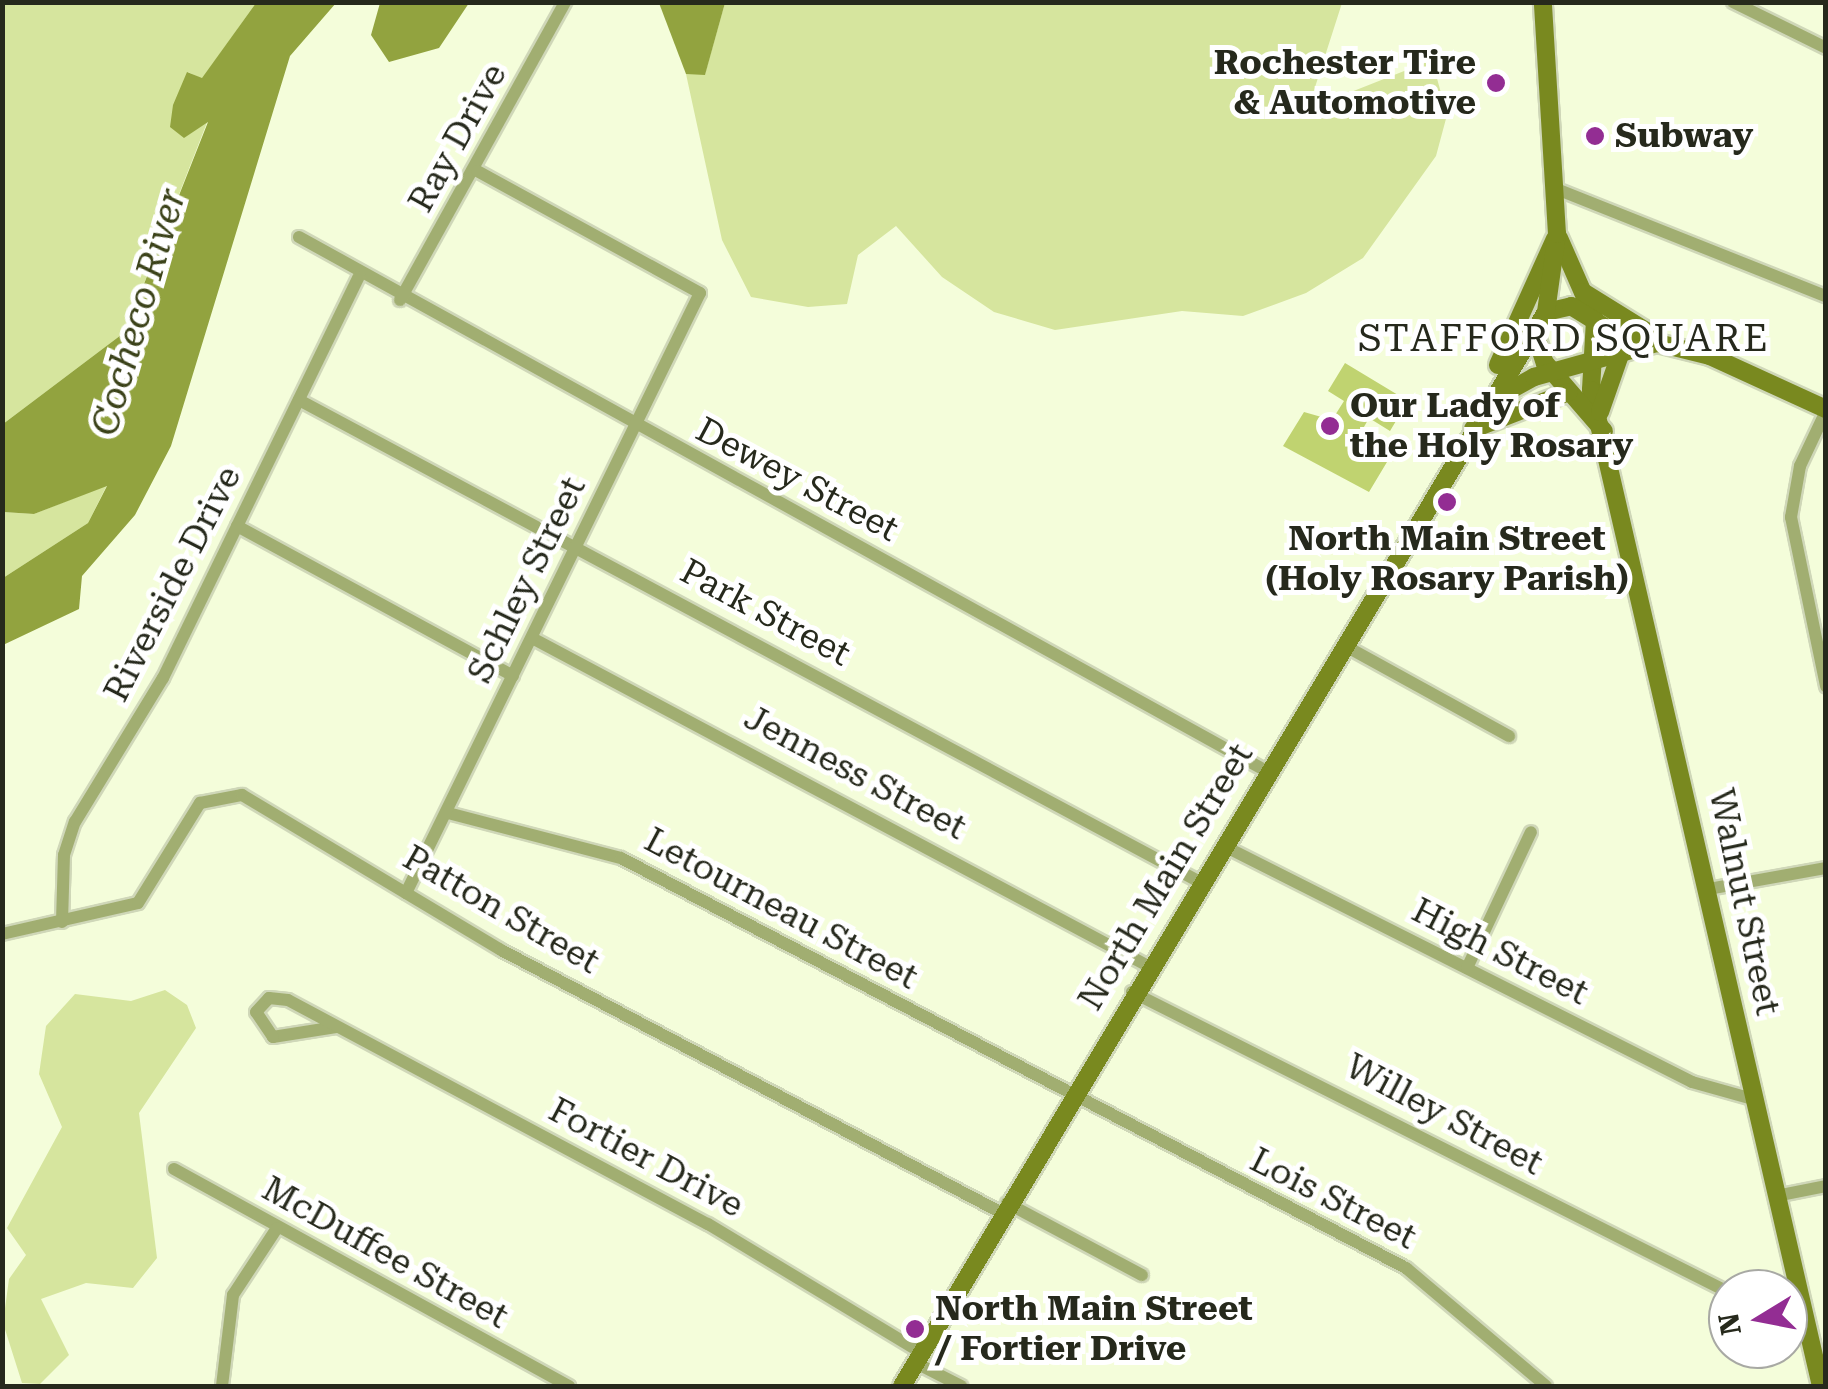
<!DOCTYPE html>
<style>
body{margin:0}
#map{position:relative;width:1828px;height:1389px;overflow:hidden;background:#f4fdda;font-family:"Roboto Serif",serif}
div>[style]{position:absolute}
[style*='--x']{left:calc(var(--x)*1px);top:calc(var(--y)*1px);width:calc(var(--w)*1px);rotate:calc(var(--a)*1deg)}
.green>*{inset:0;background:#d6e59e}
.water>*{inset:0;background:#92a33f}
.building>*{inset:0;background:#c0d370}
.roads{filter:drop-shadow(2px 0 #cfd7b8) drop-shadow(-2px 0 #cfd7b8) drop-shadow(0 2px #cfd7b8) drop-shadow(0 -2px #cfd7b8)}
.street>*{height:12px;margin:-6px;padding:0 6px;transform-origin:6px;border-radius:6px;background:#a1ae71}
.secondary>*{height:18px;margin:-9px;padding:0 9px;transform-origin:9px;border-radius:9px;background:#79891f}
.dots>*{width:28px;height:28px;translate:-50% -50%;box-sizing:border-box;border:5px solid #fff;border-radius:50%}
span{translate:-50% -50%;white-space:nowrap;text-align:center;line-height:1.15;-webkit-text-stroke:10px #fff;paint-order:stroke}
.poi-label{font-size:35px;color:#26291c;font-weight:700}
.right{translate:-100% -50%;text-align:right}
.left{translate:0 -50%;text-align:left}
.street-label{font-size:35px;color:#26291c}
.water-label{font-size:38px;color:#3b4219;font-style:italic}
.neighbourhood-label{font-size:38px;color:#26291c;letter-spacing:2.5px}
.frame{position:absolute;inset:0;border:5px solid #26291c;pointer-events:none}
.north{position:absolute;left:1708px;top:1269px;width:100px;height:100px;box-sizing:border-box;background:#fff;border:2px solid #a8a9a4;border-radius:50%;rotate:260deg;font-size:28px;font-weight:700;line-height:40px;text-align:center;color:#26291c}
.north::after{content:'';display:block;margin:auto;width:35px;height:45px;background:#932d93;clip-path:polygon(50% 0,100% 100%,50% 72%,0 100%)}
</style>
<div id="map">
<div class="green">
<div style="clip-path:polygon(3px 3px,256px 3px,202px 79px,188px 72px,208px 120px,125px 332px,3px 424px)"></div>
<div style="clip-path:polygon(725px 3px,1342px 3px,1308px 109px,1432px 60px,1447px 115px,1436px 156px,1363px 258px,1306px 293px,1243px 316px,1182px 311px,1055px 330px,994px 312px,942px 277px,896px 226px,858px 255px,847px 304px,808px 307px,751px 297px,722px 240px,686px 74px,705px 74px)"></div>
<div style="clip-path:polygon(107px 485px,88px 523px,3px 578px,2px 512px,34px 514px)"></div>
<div style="clip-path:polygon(165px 990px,187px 1005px,196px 1028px,139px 1113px,157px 1258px,133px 1288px,86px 1283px,41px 1299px,69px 1355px,40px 1384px,22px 1383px,3px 1323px,9px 1279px,26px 1255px,7px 1228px,62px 1127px,39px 1074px,46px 1026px,75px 994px,131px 1001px)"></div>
</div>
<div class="water">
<div style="clip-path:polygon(256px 3px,336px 3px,290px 56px,171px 446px,135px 515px,82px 576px,79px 609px,3px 645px,3px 578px,88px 523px,107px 486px,34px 514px,3px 512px,3px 424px,125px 332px,208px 122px,184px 138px,170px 127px,173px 105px,187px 72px,202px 78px)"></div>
<div style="clip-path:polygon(380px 3px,380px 2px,469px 3px,439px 48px,389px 62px,371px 35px)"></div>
<div style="clip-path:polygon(659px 3px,725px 3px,705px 75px,686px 74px)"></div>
</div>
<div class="building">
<div style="clip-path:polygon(1345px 363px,1408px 401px,1390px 431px,1369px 418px,1355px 443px,1387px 462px,1369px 492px,1283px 446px,1304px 412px,1332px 420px,1344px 401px,1328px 391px)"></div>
</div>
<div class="roads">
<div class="street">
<div style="--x:1733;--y:2;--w:104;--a:26.3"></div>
<div style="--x:1554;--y:188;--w:293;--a:21.7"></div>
<div style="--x:299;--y:237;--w:1107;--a:28.9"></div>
<div style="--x:400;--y:300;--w:341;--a:-61"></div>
<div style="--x:299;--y:400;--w:1022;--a:28.15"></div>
<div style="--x:1826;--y:411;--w:61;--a:115.3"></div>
<div style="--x:1800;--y:466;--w:52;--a:100"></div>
<div style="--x:1791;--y:517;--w:173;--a:78.3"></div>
<div style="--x:237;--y:526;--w:314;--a:28.5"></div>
<div style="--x:532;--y:638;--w:698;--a:28.03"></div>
<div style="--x:1347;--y:647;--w:185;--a:28.8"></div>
<div style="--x:448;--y:813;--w:179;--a:14.6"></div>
<div style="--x:621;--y:858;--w:886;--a:27.58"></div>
<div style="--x:1406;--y:1268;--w:183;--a:40.1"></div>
<div style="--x:1224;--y:846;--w:524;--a:26.76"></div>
<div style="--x:1692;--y:1082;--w:63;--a:15.6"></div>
<div style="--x:1708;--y:889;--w:120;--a:-10.1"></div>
<div style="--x:406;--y:893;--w:668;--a:-63.9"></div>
<div style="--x:700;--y:293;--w:254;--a:-151.3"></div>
<div style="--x:62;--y:922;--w:67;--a:-88.3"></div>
<div style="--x:64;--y:855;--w:35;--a:-72"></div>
<div style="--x:75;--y:822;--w:169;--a:-58.6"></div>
<div style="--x:163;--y:678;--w:446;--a:-64"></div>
<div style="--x:2;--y:934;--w:139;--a:-12.8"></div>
<div style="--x:138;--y:903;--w:118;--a:-58.2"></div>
<div style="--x:200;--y:803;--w:43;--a:-10.8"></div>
<div style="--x:242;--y:795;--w:302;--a:30.9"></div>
<div style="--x:501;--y:950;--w:566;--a:27.7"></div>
<div style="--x:1467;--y:968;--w:150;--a:-64.8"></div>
<div style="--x:1132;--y:992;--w:667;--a:26.72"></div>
<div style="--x:336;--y:1027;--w:64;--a:171"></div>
<div style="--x:273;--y:1037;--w:30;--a:-124"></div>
<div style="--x:256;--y:1012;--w:19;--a:-47"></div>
<div style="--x:269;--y:998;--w:19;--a:6"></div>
<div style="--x:288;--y:1000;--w:476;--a:28.1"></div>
<div style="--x:708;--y:1224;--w:250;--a:31.1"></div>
<div style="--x:174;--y:1169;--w:451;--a:28.8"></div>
<div style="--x:1776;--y:1196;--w:51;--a:-11.3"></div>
<div style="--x:1007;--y:1203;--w:153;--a:28.1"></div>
<div style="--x:916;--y:1363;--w:51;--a:27.1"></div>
<div style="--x:222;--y:1386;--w:92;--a:-83.1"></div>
<div style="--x:233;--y:1295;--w:80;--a:-56.7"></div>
</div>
<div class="secondary">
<div style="--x:1559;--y:238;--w:90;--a:66.3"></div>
<div style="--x:1595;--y:320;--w:70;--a:93.3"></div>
<div style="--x:1591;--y:390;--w:1022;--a:77"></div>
<div style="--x:1583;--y:292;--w:84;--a:31.8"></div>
<div style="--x:1546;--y:312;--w:26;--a:-13"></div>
<div style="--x:1571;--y:306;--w:49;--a:31.8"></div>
<div style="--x:1613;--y:332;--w:100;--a:13.9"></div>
<div style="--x:1710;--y:356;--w:128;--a:24.6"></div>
<div style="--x:1535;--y:333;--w:32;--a:72"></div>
<div style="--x:1545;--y:363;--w:90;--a:49.1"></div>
<div style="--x:1498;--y:365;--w:138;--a:-65.7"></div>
<div style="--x:1487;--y:403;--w:54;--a:-29"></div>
<div style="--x:1534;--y:377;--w:128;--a:-15.5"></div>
<div style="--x:1600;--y:412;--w:64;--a:-70.7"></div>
<div style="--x:1473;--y:429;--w:103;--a:-21.1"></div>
<div style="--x:902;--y:1386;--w:1252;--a:-59.05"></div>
<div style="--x:1546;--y:312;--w:79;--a:-82"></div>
<div style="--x:1557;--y:234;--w:232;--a:-93.5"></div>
</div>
</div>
<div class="dots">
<div style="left:1496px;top:83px;background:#932d93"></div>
<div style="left:1595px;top:136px;background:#932d93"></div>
<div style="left:1330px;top:426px;background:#932d93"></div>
<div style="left:1447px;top:502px;background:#932d93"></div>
<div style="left:915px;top:1329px;background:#932d93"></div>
</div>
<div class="poi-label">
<span class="right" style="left:1476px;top:83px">Rochester Tire<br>&amp; Automotive</span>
<span class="left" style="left:1615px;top:136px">Subway</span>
<span class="left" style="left:1350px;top:426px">Our Lady of<br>the Holy Rosary</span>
<span style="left:1447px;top:559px">North Main Street<br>(Holy Rosary Parish)</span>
<span class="left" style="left:935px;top:1329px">North Main Street<br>/ Fortier Drive</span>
</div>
<div class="street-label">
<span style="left:458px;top:138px;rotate:-61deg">Ray Drive</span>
<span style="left:797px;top:480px;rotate:28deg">Dewey Street</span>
<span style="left:527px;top:580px;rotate:-64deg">Schley Street</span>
<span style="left:173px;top:584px;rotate:-63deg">Riverside Drive</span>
<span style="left:765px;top:613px;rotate:28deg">Park Street</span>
<span style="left:855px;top:773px;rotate:28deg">Jenness Street</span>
<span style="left:1166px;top:877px;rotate:-59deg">North Main Street</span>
<span style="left:1744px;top:902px;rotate:78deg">Walnut Street</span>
<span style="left:781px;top:909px;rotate:28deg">Letourneau Street</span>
<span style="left:501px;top:910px;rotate:30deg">Patton Street</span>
<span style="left:1500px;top:952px;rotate:27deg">High Street</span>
<span style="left:1444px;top:1115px;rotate:28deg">Willey Street</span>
<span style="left:646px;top:1158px;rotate:28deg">Fortier Drive</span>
<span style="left:1333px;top:1199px;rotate:27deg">Lois Street</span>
<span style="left:385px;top:1253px;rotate:29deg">McDuffee Street</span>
</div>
<div class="water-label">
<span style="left:139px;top:312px;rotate:-74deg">Cocheco River</span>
</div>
<div class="neighbourhood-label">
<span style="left:1564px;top:339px">STAFFORD SQUARE</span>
</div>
<div class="frame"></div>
<div class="north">N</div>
</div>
